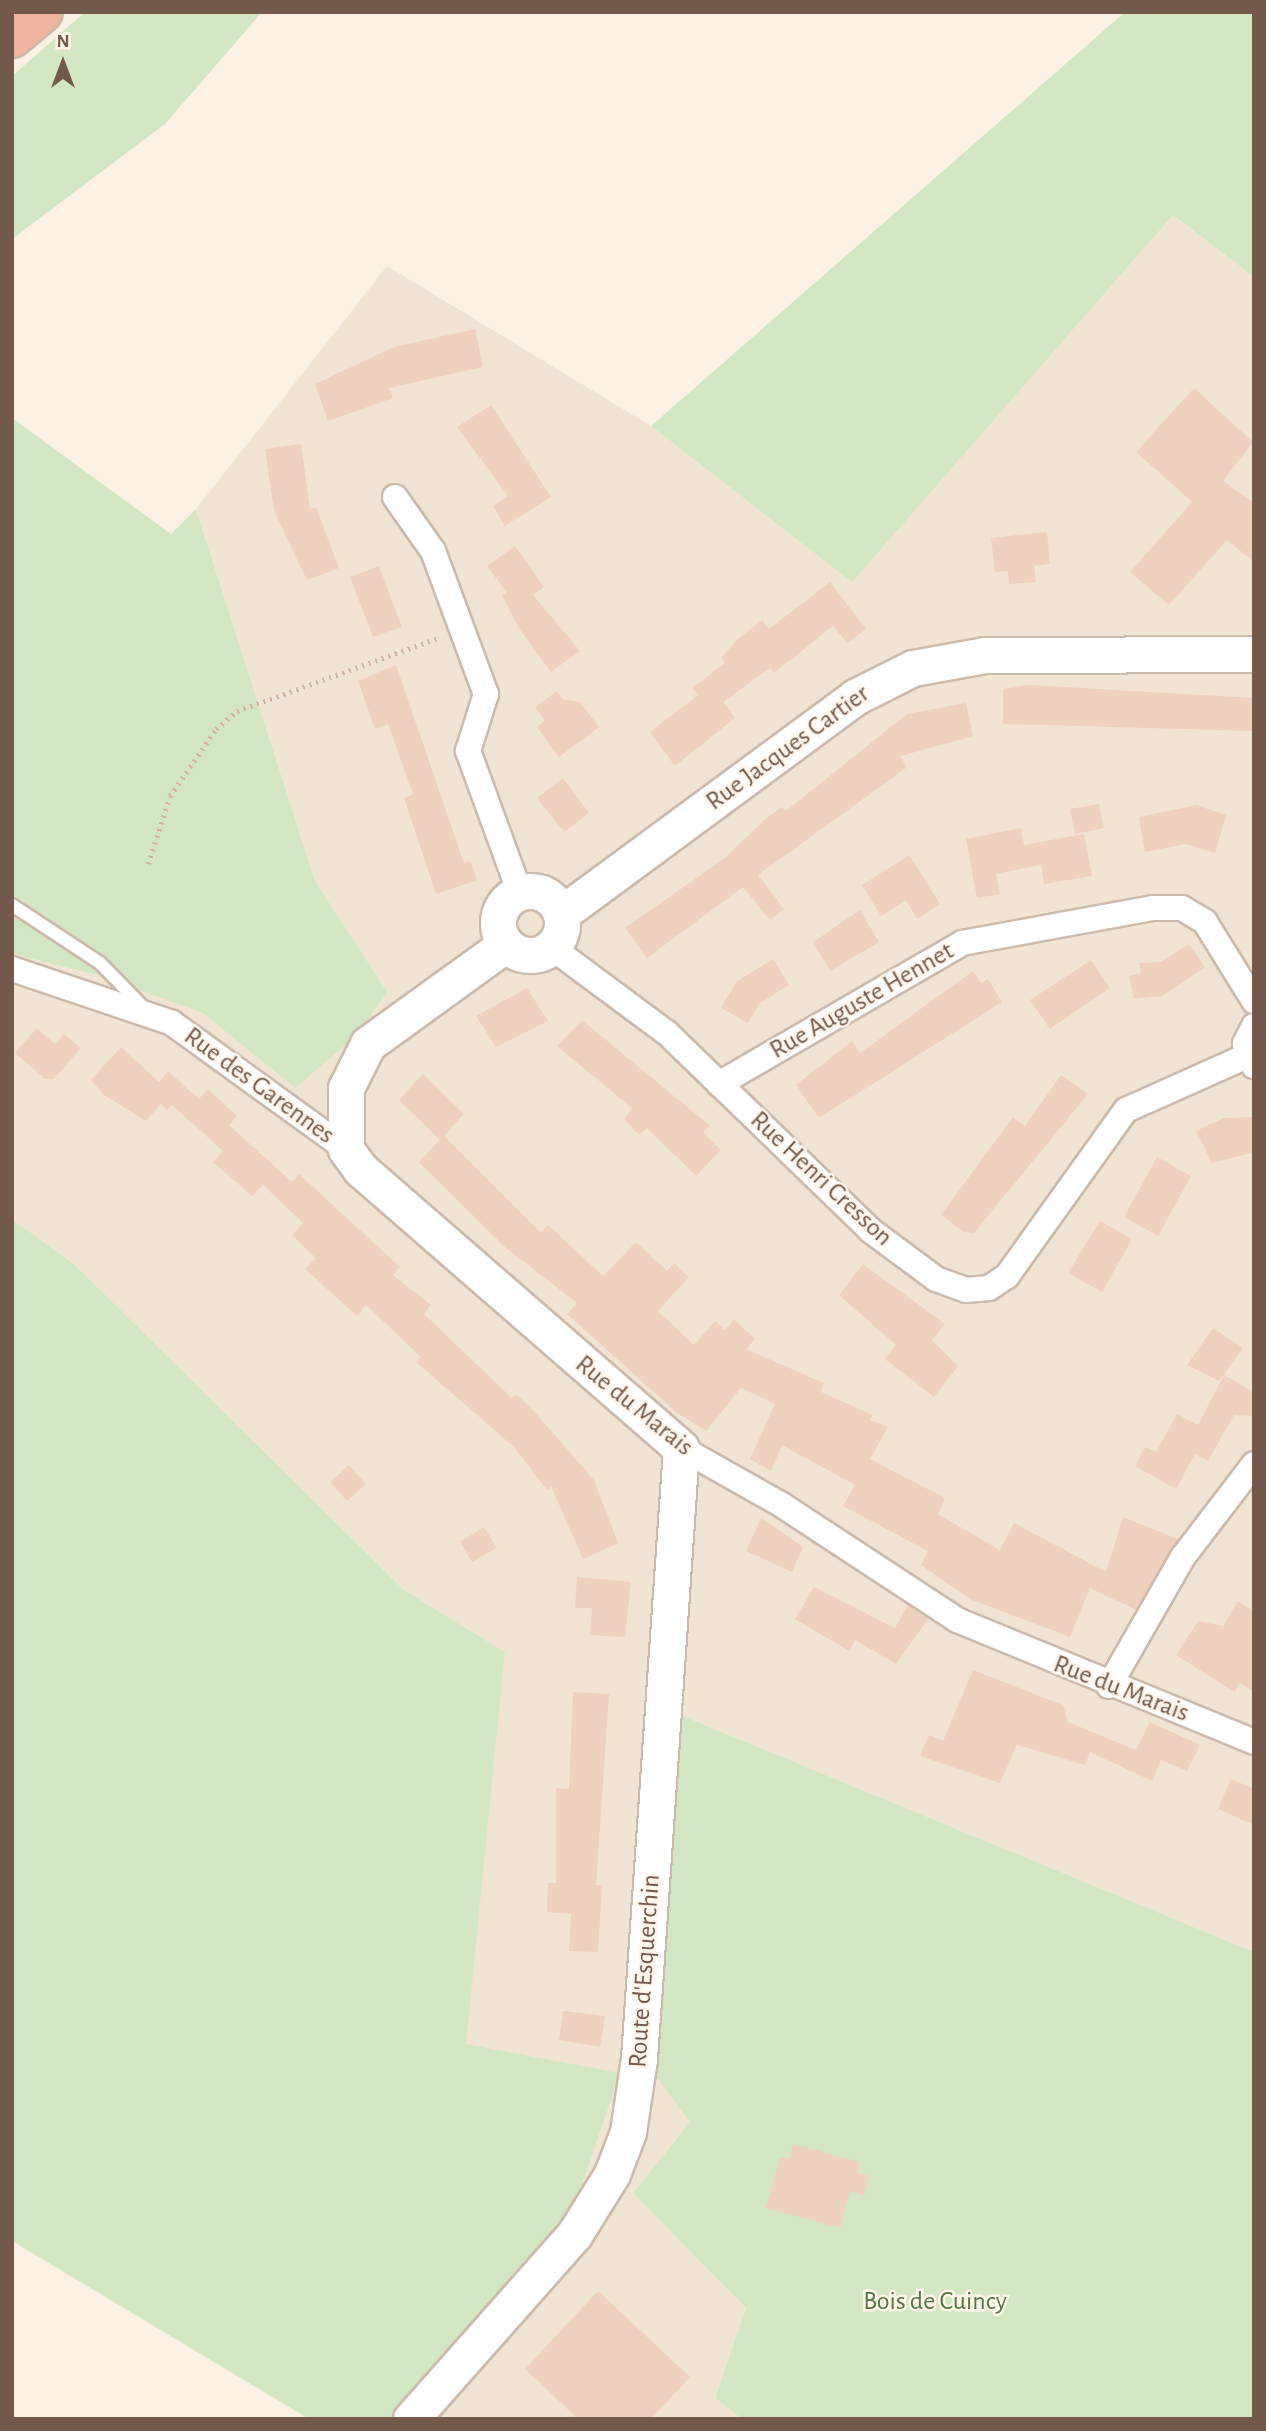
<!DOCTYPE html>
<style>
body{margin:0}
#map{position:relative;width:1266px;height:2431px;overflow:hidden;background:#fbf2e5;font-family:"Alegreya Sans",sans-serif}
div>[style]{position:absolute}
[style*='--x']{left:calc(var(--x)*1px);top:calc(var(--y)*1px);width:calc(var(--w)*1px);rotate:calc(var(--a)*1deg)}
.residential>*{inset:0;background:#f2e4d4}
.green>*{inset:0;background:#d3e7c5}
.building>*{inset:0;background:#eed1bf}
.path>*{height:4.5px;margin-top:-2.25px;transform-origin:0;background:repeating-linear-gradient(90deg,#d3b4a2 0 2px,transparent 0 7px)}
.roads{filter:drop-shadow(2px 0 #ccbaac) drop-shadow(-2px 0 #ccbaac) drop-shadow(0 2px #ccbaac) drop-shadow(0 -2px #ccbaac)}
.lane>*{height:12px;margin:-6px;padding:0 6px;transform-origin:6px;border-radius:6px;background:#fff}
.street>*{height:24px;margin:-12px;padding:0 12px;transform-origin:12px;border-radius:12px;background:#fff}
.secondary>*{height:35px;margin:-17.5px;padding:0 17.5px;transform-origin:17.5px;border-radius:17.5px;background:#fff}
.secondary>.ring{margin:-17.5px;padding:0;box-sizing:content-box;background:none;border:35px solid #fff;border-radius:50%}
.highway>*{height:38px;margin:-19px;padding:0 19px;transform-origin:19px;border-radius:19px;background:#f1b4a0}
span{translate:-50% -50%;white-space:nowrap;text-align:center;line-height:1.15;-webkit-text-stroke:5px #fef6eb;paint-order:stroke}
.street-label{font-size:26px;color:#72594c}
.park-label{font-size:26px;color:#547745}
.frame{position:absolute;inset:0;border:14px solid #72594c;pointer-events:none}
.north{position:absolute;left:28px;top:28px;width:70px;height:70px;-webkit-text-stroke:5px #fef6eb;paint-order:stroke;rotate:0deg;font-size:19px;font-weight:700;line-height:28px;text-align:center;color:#72594c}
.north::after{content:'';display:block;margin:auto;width:24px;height:32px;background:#72594c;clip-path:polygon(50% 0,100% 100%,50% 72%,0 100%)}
</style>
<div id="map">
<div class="residential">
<div style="clip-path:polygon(1173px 215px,1254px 277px,1254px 1952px,676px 1713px,690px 2122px,633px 2193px,746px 2308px,715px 2398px,742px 2419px,396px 2419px,619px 2073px,465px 2045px,505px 1652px,404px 1590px,75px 1265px,12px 1219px,12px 954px,98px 975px,204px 1013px,295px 1088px,386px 992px,315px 881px,196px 509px,387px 266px,651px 426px,851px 581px)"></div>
</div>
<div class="green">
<div style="clip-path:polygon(85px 12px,262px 12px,165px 124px,12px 239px,12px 76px)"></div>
<div style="clip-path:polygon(1125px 12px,1254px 12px,1254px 277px,1173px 215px,852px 582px,651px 426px)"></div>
<div style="clip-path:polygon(12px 418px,171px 534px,196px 509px,315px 881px,387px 992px,358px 1034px,295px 1088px,203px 1013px,98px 975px,12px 954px)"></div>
<div style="clip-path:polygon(12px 1219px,75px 1265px,404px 1590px,505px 1652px,466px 2044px,620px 2073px,574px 2208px,396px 2419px,309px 2419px,12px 2241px)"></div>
<div style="clip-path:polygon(676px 1713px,1254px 1952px,1254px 2419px,742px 2419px,715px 2398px,746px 2308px,633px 2193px,690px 2122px,657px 2078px)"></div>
</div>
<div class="building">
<div style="clip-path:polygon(475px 329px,483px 367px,389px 388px,393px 398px,328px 421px,315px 384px,394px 347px)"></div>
<div style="clip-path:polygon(1194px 388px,1253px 442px,1223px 481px,1254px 503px,1254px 562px,1227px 540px,1169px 605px,1130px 572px,1192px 502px,1136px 452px)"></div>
<div style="clip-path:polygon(491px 405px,551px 497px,505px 526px,493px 506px,508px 496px,457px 427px)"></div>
<div style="clip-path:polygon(301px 444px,310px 509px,316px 507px,339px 568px,307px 580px,274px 511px,265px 449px)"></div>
<div style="clip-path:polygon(1047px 532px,1050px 564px,1034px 566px,1036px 582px,1009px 584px,1008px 571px,995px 572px,991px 538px)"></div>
<div style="clip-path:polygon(515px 546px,544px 587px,533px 595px,580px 651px,551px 672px,518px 627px,502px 595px,507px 593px,487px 566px)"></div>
<div style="clip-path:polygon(379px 566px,402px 627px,373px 637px,350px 577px)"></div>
<div style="clip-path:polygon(830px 582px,866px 629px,847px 643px,833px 626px,774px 673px,770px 668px,723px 702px,735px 718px,675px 766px,650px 732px,698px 695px,692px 688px,725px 663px,721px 658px,737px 640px,762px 620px,769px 629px)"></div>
<div style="clip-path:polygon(396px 665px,464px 863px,470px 861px,477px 880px,436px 894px,404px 798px,413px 794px,388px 724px,375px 729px,358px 681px)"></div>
<div style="clip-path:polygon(1029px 685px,1254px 698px,1254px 731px,1003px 724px,1003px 689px)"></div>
<div style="clip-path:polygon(557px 691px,562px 699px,580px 702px,599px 727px,559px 757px,537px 727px,545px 720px,535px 707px)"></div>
<div style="clip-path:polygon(966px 703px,973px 736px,901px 756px,906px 768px,758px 875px,784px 909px,770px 920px,743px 887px,647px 958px,625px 928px,725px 858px,764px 820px,782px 807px,786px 811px,907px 714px)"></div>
<div style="clip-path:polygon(563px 778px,589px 813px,564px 832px,537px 798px)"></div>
<div style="clip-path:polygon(1099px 804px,1104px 828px,1075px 834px,1070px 809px)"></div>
<div style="clip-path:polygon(1196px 805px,1226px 815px,1215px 853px,1186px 844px,1145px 852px,1139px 817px)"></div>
<div style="clip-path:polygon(1021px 828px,1024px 845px,1084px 834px,1092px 876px,1044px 884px,1041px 865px,996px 874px,1000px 894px,977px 898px,966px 839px)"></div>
<div style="clip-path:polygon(909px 855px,940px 904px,917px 919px,906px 900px,881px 916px,862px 885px)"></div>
<div style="clip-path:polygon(860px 910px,879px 942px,830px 971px,813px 942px)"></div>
<div style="clip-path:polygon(1189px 944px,1205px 967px,1162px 996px,1134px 999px,1129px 976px,1141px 973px,1139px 963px,1161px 962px)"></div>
<div style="clip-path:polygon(773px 959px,789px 985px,759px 1004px,748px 1023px,721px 1008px,736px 982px)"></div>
<div style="clip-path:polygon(1091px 960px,1110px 988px,1050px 1029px,1030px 1000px)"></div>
<div style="clip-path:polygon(973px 971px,981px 983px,988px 979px,1002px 1002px,819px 1118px,796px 1085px,852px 1041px,860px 1053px)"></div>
<div style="clip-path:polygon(527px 988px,548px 1021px,496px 1047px,476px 1016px)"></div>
<div style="clip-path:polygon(582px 1020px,710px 1126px,703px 1132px,721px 1150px,696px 1176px,647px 1128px,639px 1135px,624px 1119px,632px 1108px,557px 1046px)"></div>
<div style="clip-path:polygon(37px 1028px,55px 1044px,64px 1034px,81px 1048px,54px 1079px,45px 1079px,15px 1053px)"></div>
<div style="clip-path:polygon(121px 1047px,159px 1082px,168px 1071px,199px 1099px,208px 1089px,237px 1116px,229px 1125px,292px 1182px,299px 1174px,400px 1267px,393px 1275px,431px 1305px,424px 1314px,512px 1398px,516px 1394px,532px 1409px,594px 1480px,618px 1543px,583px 1559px,551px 1486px,547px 1490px,514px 1447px,416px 1362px,421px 1357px,366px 1305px,357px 1316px,305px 1269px,316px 1258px,292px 1235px,303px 1223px,263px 1185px,252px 1196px,213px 1162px,223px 1151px,172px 1105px,167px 1110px,161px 1104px,146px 1121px,104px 1095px,91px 1080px)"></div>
<div style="clip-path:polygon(423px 1074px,464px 1114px,444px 1136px,541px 1233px,548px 1225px,603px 1276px,636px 1242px,667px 1271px,674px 1263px,689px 1277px,658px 1311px,694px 1345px,715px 1321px,725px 1330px,734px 1319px,755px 1339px,746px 1349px,824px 1383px,821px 1392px,873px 1415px,870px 1420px,888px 1427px,870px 1459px,945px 1498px,938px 1514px,1000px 1550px,1014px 1523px,1106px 1572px,1123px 1517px,1178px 1539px,1136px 1610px,1090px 1588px,1070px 1637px,972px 1600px,921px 1565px,928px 1551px,843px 1506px,855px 1485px,782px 1445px,771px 1471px,750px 1459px,775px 1404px,741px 1388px,706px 1431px,677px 1413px,567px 1314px,577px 1303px,506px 1248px,419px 1162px,440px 1140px,399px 1100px)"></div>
<div style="clip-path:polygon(1061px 1075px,1088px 1094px,974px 1233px,964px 1232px,941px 1215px,1013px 1117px,1025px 1126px)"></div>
<div style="clip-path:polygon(1254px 1117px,1254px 1152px,1212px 1163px,1196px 1131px,1224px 1118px)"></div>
<div style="clip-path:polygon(1157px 1157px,1191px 1176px,1158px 1236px,1124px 1217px)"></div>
<div style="clip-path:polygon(1100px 1221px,1132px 1239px,1102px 1292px,1068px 1273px)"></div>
<div style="clip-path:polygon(863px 1264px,945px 1324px,932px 1340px,958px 1366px,934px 1397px,885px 1359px,896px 1345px,839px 1295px)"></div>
<div style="clip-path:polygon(1213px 1328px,1243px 1348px,1219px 1381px,1187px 1365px)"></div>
<div style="clip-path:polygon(1224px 1375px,1254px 1392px,1254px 1416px,1234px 1415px,1208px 1461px,1195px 1454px,1176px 1489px,1135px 1466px,1145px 1447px,1156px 1452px,1177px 1414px,1198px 1425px)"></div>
<div style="clip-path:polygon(349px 1465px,366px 1484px,347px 1501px,330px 1482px)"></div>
<div style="clip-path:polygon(761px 1518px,803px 1547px,792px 1572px,746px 1551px)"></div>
<div style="clip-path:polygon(484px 1527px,497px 1548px,472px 1562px,460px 1542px)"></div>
<div style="clip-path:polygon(577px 1577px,631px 1582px,625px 1637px,590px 1635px,592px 1608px,575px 1608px)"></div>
<div style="clip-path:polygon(814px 1587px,895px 1628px,908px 1605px,928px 1619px,896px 1664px,855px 1640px,849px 1651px,795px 1619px)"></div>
<div style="clip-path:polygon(1238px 1601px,1254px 1611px,1254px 1692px,1240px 1683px,1234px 1692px,1176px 1655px,1198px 1621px,1223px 1626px)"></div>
<div style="clip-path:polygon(973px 1670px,1063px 1705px,1068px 1722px,1136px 1750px,1150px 1722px,1200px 1745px,1187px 1771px,1161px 1760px,1152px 1781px,1090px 1752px,1085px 1765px,1017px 1745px,1000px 1783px,920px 1756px,929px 1735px,943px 1741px)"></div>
<div style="clip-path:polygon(573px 1692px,609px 1694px,596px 1885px,602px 1885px,598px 1952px,569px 1951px,571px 1914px,547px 1912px,548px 1883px,556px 1883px,556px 1788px,569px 1789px)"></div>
<div style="clip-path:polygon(1231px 1779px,1254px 1789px,1254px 1825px,1218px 1809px)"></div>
<div style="clip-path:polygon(563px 2011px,605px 2016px,600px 2047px,559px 2040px)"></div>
<div style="clip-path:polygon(793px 2144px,860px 2162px,857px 2172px,869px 2176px,864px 2196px,850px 2191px,840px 2228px,766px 2208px,780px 2157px,789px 2159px)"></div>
<div style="clip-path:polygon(598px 2291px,690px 2377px,651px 2419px,578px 2419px,525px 2369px)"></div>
</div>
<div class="path">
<div style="--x:148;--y:864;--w:71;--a:-72.1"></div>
<div style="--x:170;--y:796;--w:81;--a:-55.5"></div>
<div style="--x:216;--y:729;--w:28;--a:-41"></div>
<div style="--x:237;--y:711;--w:214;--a:-20"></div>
</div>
<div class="roads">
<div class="lane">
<div style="--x:12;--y:905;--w:105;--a:33.4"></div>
<div style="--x:100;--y:963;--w:66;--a:45.6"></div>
</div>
<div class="street">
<div style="--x:395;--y:497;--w:66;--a:54.9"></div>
<div style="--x:433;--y:551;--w:153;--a:69.7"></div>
<div style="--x:486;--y:694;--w:60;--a:107.5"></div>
<div style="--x:468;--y:751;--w:151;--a:69.9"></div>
<div style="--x:551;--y:947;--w:144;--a:36.6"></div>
<div style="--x:667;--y:1033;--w:283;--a:44.1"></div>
<div style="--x:870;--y:1230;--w:82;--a:36.6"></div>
<div style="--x:936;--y:1279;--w:32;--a:20"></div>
<div style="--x:966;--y:1290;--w:23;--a:-5"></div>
<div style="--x:989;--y:1288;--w:22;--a:-34"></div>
<div style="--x:1007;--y:1276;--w:204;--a:-54.4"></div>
<div style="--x:1126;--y:1110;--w:133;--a:-24.1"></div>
<div style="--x:12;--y:969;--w:169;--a:18.6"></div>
<div style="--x:172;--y:1023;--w:215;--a:35.9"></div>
<div style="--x:1254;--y:1026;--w:20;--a:117"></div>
<div style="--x:1245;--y:1044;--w:24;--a:68"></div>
<div style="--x:719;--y:1084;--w:281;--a:-30.1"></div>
<div style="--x:962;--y:943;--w:194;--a:-10.4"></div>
<div style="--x:1153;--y:908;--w:29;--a:0"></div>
<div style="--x:1182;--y:908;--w:27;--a:31"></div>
<div style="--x:1205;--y:922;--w:93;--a:58.2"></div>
<div style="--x:681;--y:1448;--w:116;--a:29.4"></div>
<div style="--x:782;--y:1505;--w:209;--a:33.3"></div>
<div style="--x:957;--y:1620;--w:321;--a:22.3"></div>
<div style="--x:1109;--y:1686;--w:149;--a:-60.2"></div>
<div style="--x:1183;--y:1557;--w:117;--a:-52.6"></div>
</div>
<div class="secondary">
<div class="ring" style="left:498px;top:891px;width:29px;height:29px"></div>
<div style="--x:561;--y:914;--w:365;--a:-36.4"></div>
<div style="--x:855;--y:697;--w:65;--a:-26.6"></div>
<div style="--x:913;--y:668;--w:73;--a:-10.2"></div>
<div style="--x:985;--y:655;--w:269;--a:-0.2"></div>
<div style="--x:411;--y:2419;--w:246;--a:-48.5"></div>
<div style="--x:574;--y:2235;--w:72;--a:-58.1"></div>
<div style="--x:612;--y:2174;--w:45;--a:-69.1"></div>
<div style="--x:628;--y:2132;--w:75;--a:-81.5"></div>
<div style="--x:639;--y:2058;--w:611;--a:-86.06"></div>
<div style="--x:681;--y:1448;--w:424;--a:-139"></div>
<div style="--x:361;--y:1170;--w:26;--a:-126"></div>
<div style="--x:346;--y:1149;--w:61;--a:-90"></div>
<div style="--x:346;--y:1088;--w:49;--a:-63.4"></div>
<div style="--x:368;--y:1044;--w:170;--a:-35.9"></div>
</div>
<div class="highway">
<div style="--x:12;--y:38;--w:40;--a:-40"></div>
</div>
</div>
<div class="street-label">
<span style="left:788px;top:748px;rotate:-36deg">Rue Jacques Cartier</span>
<span style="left:862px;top:1001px;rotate:-30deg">Rue Auguste Hennet</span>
<span style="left:259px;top:1086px;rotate:36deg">Rue des Garennes</span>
<span style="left:821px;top:1179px;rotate:43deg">Rue Henri Cresson</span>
<span style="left:634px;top:1406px;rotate:39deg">Rue du Marais</span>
<span style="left:1121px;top:1689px;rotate:21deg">Rue du Marais</span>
<span style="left:645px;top:1971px;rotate:-86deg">Route d'Esquerchin</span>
</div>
<div class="park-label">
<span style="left:935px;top:2302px">Bois de Cuincy</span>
</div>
<div class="frame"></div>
<div class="north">N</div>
</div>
